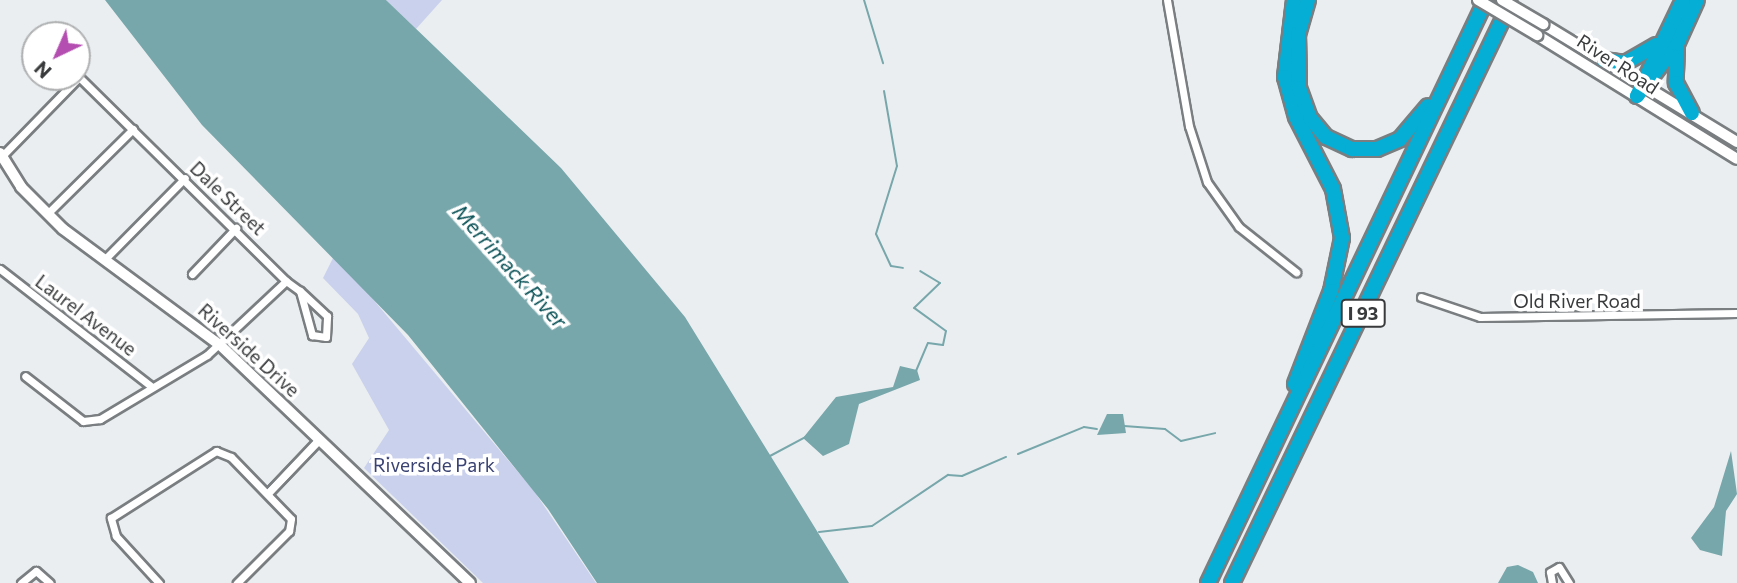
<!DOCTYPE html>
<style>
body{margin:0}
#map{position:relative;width:1737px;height:583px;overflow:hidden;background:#eaeef1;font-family:Commissioner,sans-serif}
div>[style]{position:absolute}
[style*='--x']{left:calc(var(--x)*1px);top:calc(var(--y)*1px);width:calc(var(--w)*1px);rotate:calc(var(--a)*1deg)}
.green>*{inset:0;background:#cad1ec}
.water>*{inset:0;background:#77a7ab}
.stream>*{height:2px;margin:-1px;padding:0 1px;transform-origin:1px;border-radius:1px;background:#77a7ab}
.roads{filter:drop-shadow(2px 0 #7a7e80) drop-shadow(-2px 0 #7a7e80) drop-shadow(0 2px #7a7e80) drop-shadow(0 -2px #7a7e80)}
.street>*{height:7px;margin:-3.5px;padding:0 3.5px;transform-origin:3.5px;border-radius:3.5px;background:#fff}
.secondary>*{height:10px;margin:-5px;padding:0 5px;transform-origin:5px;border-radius:5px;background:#fff}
.highway>*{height:14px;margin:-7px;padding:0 7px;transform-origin:7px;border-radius:7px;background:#05aed4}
.bridges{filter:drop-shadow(2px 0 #7a7e80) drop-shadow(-2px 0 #7a7e80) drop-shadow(0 2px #7a7e80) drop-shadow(0 -2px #7a7e80)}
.secondary-bridge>*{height:10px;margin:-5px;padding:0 5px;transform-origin:5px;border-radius:5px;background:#fff}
span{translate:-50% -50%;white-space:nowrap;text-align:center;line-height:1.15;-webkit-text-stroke:7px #fff;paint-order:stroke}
.shield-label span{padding:2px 5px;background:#fff;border:2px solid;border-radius:5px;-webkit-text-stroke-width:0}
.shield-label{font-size:18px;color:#383a3b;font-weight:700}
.street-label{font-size:19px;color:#383a3b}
.park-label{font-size:19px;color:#3a4272}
.water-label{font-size:21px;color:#085156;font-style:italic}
.north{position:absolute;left:21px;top:21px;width:70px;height:70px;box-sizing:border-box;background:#fff;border:2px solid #afb0b1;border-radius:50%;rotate:224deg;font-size:19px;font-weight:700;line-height:28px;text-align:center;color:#383a3b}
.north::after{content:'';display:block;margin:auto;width:24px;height:32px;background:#b54eb1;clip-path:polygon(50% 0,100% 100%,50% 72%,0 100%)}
</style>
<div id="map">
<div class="green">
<div style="clip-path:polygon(386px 0,442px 0,416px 29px)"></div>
<div style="clip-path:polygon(335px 254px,534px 491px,596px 583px,483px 583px,364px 468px,389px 430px,352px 364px,369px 338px,358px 314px,323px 278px)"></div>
</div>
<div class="water">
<div style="clip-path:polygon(105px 0,386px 0,561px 168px,685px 317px,849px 583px,597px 583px,548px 509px,408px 335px,202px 125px)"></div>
<div style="clip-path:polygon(900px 366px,917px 370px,920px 380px,859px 404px,849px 444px,823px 456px,803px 438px,836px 397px,893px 387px)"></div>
<div style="clip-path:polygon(1107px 414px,1123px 414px,1126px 433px,1097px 435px)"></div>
<div style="clip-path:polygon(1731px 451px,1737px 494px,1726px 511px,1722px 556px,1700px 550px,1691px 538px,1714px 507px)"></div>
<div style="clip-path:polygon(1518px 565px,1533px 572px,1538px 583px,1498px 583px,1507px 567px)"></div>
</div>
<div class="stream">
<div style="--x:864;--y:0;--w:66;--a:73.2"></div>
<div style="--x:884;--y:91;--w:76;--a:80.2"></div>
<div style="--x:897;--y:166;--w:71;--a:107.2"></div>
<div style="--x:876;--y:234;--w:35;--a:65"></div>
<div style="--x:891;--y:266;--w:12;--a:9"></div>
<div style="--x:916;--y:371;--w:30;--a:-67"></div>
<div style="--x:928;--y:343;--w:15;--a:8"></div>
<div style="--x:943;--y:345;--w:14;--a:-78"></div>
<div style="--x:946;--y:331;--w:39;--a:-144"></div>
<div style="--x:914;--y:308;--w:36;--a:-44"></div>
<div style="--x:940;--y:283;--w:23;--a:-149"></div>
<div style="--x:1124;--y:426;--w:41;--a:4.2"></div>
<div style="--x:1165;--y:429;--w:20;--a:37"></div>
<div style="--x:1181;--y:441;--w:35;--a:-13"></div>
<div style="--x:1018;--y:454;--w:71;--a:-22.2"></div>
<div style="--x:1084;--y:427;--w:13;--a:9"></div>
<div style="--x:770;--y:456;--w:40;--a:-28"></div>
<div style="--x:819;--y:532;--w:53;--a:-6.5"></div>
<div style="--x:872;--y:526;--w:92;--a:-33.9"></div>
<div style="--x:948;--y:475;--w:14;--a:4"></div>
<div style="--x:962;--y:476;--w:48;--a:-23.4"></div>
</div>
<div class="roads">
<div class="street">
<div style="--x:1167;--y:0;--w:128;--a:80.1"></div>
<div style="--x:1189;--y:126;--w:59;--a:72.2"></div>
<div style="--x:1207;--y:182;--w:55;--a:54.6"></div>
<div style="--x:1239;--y:227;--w:73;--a:38.3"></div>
<div style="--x:2;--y:156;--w:110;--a:-45.7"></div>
<div style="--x:79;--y:77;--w:291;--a:44.6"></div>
<div style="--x:286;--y:281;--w:108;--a:136.9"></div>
<div style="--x:207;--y:355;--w:125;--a:149.1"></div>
<div style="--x:100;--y:419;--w:17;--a:173"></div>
<div style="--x:83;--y:421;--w:73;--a:-142.2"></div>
<div style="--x:47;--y:214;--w:121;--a:-44.7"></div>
<div style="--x:104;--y:260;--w:115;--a:-45.4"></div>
<div style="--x:0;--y:269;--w:192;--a:37.8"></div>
<div style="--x:192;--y:274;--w:64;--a:-46.3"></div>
<div style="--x:286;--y:281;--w:17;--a:36"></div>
<div style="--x:300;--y:291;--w:46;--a:74.7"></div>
<div style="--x:312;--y:335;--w:14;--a:8"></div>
<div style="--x:326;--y:337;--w:21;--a:-87"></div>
<div style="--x:327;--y:316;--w:37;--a:-137"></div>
<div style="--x:1421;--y:297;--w:62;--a:18.7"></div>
<div style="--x:1480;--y:317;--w:257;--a:-0.9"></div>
<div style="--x:269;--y:492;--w:71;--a:-46.1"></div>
<div style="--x:268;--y:493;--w:74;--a:-46.6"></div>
<div style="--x:21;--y:583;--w:19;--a:-39"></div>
<div style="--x:36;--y:571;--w:18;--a:41"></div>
<div style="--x:159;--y:583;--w:64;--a:-132.5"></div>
<div style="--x:116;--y:536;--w:19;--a:-106"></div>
<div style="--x:111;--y:518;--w:125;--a:-32.5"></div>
<div style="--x:216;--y:451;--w:16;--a:22"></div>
<div style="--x:231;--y:457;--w:86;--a:45.9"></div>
<div style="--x:291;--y:519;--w:12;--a:99"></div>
<div style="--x:289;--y:531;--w:74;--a:135"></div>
<div style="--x:1552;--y:583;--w:11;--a:-100"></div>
<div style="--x:1550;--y:572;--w:10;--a:-29"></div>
<div style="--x:1559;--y:567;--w:19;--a:58"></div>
</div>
<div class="secondary">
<div style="--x:1543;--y:24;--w:227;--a:31.3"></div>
<div style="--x:1537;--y:35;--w:235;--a:31.8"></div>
<div style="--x:0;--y:153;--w:40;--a:58"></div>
<div style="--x:21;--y:187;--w:59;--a:45"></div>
<div style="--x:63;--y:229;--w:195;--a:36.5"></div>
<div style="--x:220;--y:345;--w:345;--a:43.6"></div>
</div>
<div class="highway">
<div style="--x:1294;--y:0;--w:78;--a:96.7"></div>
<div style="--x:1285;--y:77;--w:41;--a:74.6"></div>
<div style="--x:1296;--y:117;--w:81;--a:62.8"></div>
<div style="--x:1333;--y:189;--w:50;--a:79.6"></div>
<div style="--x:1342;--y:238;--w:54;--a:101.7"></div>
<div style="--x:1331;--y:291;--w:100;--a:111.2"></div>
<div style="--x:1308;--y:0;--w:35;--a:106"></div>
<div style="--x:1298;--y:34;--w:54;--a:88.9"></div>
<div style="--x:1299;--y:88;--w:32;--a:70"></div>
<div style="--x:1310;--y:118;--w:25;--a:50"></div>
<div style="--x:1326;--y:137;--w:29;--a:25"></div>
<div style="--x:1352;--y:149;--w:25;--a:0"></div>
<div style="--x:1377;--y:149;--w:25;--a:-23"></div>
<div style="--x:1400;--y:139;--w:43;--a:-49.7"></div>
<div style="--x:1677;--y:45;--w:38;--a:92"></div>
<div style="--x:1676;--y:83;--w:34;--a:62"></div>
<div style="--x:1604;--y:60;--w:21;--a:8"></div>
<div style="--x:1625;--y:63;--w:36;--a:-30"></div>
<div style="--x:1637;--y:96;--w:66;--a:-52.4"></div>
<div style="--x:1677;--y:44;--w:48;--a:-65.6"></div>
<div style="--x:1637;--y:96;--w:106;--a:-64.4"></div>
<div style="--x:1208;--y:583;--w:646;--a:-64.51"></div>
<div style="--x:1232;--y:583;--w:642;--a:-64.35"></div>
</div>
</div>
<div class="bridges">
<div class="secondary-bridge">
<div style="--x:1478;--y:0;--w:69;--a:30.7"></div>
<div style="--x:1502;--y:0;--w:48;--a:30.3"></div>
</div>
</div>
<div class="shield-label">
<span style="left:1363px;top:313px">I 93</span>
</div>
<div class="street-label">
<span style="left:1618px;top:64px;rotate:33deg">River Road</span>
<span style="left:228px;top:198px;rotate:44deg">Dale Street</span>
<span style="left:1577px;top:301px">Old River Road</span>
<span style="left:86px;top:315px;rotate:37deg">Laurel Avenue</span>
<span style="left:249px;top:350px;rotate:42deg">Riverside Drive</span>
</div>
<div class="park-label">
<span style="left:434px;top:465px">Riverside Park</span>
</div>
<div class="water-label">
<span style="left:510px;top:266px;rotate:48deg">Merrimack River</span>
</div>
<div class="north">N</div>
</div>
